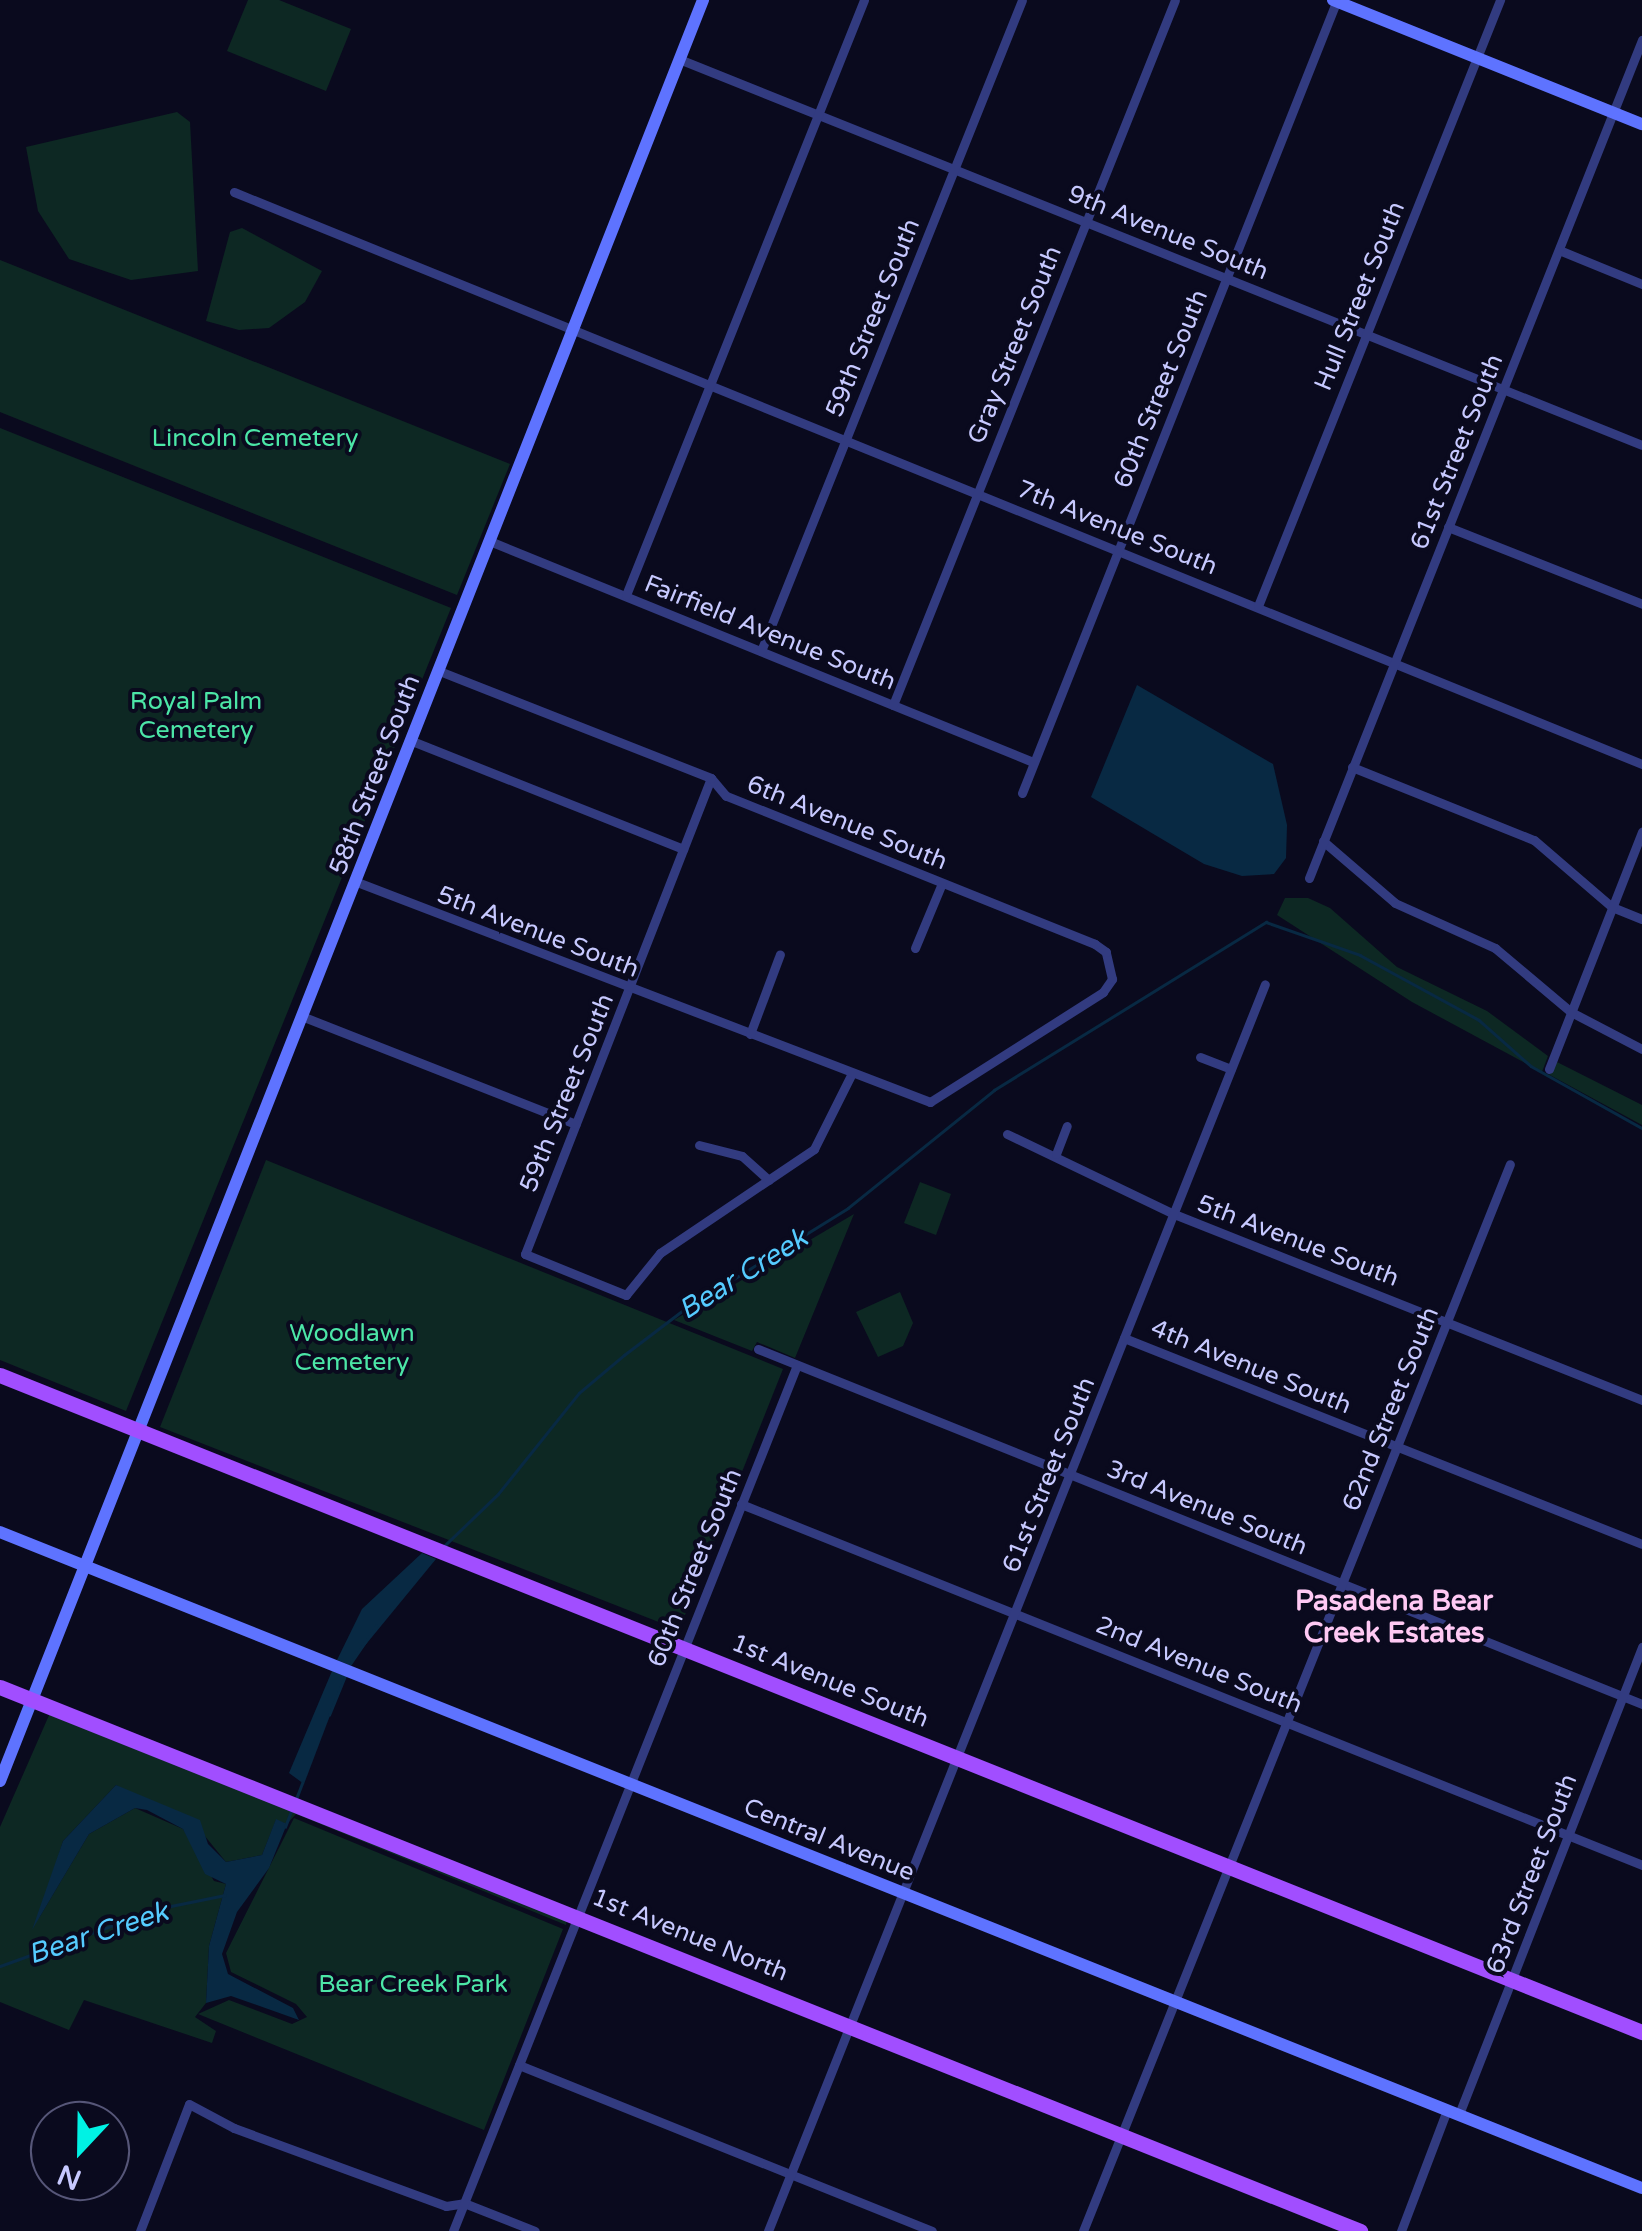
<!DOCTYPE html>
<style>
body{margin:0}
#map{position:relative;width:1642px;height:2231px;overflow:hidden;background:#0a0a1e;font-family:"Varela Round",sans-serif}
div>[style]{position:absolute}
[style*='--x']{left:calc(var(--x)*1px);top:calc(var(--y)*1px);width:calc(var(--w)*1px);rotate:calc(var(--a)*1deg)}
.green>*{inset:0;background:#0d2823}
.water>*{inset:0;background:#082943}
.stream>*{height:2.5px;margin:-1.25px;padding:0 1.25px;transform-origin:1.25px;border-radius:1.25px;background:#082943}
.street>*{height:9px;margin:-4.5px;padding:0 4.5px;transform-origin:4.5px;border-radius:4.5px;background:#323b80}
.secondary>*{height:12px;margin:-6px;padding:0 6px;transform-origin:6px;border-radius:6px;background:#5e73ff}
.primary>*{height:15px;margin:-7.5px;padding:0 7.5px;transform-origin:7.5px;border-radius:7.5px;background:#a14eff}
span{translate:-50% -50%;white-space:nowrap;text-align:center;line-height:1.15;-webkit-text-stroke:8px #0a0a1e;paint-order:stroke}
.street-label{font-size:25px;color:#c7c9ff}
.park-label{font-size:25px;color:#4ce6a7}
.water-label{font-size:28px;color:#55cbff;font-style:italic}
.neighbourhood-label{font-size:28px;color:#ffc9f4;font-weight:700}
.north{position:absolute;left:30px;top:2101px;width:100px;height:100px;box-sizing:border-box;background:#0a0a1e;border:2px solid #565678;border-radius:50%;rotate:202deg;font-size:28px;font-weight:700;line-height:40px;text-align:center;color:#c7c9ff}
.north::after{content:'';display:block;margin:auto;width:35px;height:45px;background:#00f2e4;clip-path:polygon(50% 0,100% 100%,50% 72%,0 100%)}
</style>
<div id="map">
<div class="green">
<div style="clip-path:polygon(248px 0,279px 0,351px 29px,326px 91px,227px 51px)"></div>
<div style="clip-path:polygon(177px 112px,190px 122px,198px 271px,131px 280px,69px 259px,38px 211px,26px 147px)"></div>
<div style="clip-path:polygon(242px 228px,322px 271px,305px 302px,269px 328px,239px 330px,206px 321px,230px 232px)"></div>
<div style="clip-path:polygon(0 260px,510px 464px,457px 595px,0 412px)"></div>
<div style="clip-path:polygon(0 428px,451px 608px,126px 1411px,0 1360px)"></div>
<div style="clip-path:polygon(1285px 898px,1308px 898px,1330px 908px,1397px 967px,1487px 1011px,1548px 1056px,1542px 1072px,1412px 1002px,1277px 915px)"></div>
<div style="clip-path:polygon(1557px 1062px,1642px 1105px,1642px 1125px,1548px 1074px)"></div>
<div style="clip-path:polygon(266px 1160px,783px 1369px,679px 1630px,160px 1427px)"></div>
<div style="clip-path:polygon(920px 1182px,951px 1194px,936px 1235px,904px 1223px)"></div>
<div style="clip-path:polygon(854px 1214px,795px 1358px,757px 1342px,752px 1351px,674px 1320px)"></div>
<div style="clip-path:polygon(900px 1292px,913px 1323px,903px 1346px,878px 1357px,856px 1312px)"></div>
<div style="clip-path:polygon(50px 1713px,567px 1920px,566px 1925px,296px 1814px,287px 1824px,276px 1820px,262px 1855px,226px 1862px,204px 1835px,116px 1785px,63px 1841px,39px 1918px,89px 1834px,135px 1808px,183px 1829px,214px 1881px,226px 1884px,209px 1946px,206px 2003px,195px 2017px,216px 2031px,212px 2043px,84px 2000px,69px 2030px,0 2002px,0 1827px)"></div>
<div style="clip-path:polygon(294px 1818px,563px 1929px,484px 2130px,198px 2014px,229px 2000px,292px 2024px,307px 2017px,296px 2004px,231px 1972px,226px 1953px)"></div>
</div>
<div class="water">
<div style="clip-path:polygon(1137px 685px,1273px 764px,1287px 825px,1286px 858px,1274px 874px,1242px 876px,1204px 864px,1091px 797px)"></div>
<div style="clip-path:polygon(422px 1553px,436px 1559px,349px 1665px,337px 1660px,362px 1609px)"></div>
<div style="clip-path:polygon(332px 1671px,345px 1676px,304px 1784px,289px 1773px)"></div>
<div style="clip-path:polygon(116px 1785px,200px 1820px,208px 1844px,226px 1862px,262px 1855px,276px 1819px,287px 1824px,269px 1868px,237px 1912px,222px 1954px,228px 1974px,293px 2008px,299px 2020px,231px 1996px,206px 2003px,209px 1946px,226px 1884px,205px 1874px,183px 1829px,147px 1810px,135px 1808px,89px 1834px,32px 1930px,63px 1841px)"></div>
</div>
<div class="stream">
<div style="--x:443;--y:1547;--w:76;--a:-43.9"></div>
<div style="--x:498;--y:1494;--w:129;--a:-51.3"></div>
<div style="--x:579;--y:1393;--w:59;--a:-40.2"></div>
<div style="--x:624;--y:1355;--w:73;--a:-37.2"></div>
<div style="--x:682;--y:1311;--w:195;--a:-31.8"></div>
<div style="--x:848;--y:1208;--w:188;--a:-38.9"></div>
<div style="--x:994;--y:1090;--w:320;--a:-31.7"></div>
<div style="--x:1266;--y:922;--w:100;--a:19.3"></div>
<div style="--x:1360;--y:955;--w:136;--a:28.6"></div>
<div style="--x:1479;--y:1020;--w:69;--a:41.5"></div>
<div style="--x:1531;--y:1066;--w:127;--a:29.2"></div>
<div style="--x:350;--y:1664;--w:46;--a:-55.6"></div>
<div style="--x:329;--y:1715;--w:42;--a:-67.7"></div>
<div style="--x:296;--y:1799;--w:17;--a:-69"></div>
<div style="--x:285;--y:1827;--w:17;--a:-69"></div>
<div style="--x:0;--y:1966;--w:171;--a:-19.8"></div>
<div style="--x:161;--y:1908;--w:65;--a:-11.5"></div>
</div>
<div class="street">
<div style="--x:679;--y:59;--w:1037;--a:21.84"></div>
<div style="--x:234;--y:192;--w:1520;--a:22.11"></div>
<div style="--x:1559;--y:250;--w:90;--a:22.3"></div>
<div style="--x:1448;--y:527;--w:209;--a:21.6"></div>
<div style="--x:492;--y:542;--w:584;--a:22.13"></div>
<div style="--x:626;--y:595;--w:641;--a:-68.2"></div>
<div style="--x:1258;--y:606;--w:653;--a:-68.23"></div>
<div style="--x:761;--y:651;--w:701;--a:-68.15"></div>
<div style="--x:893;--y:705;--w:759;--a:-68.2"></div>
<div style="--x:412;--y:741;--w:292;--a:21.7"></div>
<div style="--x:1352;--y:767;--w:196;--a:21.9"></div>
<div style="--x:1534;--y:840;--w:103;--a:40.7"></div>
<div style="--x:1612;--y:907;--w:32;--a:22"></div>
<div style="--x:711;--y:778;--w:511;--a:111.34"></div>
<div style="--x:525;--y:1254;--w:109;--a:22.1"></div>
<div style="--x:626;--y:1295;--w:54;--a:-51"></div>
<div style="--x:660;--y:1253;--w:186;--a:-34"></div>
<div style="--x:814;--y:1149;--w:83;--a:-63.4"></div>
<div style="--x:1022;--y:793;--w:853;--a:-68.34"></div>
<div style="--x:1323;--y:841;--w:95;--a:40.7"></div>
<div style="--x:1395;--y:903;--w:110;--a:24.2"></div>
<div style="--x:1495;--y:948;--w:99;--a:40.1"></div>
<div style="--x:1571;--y:1012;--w:80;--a:27.5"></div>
<div style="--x:1309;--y:878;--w:902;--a:-68.33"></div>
<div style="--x:357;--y:882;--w:614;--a:21"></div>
<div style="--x:930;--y:1102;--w:205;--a:-32.4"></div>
<div style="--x:1103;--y:992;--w:16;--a:-55"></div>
<div style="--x:1112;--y:979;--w:28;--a:-103"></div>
<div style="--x:1106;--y:952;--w:14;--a:-144"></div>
<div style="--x:1095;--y:944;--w:398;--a:-158.1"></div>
<div style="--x:726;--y:796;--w:23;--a:-130"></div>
<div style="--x:711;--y:778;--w:291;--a:-158.5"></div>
<div style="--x:915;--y:948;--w:70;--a:-67.4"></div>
<div style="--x:304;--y:1017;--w:292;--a:21.5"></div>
<div style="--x:750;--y:1034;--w:85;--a:-69.4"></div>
<div style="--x:1200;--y:1057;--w:33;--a:21"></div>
<div style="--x:1549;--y:1069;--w:255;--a:-68.6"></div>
<div style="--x:1007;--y:1134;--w:185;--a:25.6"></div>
<div style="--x:1174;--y:1214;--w:504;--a:21.67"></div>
<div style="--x:699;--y:1145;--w:44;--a:14.3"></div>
<div style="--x:742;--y:1156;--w:36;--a:42"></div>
<div style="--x:1056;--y:1154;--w:30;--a:-69"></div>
<div style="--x:1124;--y:1338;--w:557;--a:21.69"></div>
<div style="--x:758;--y:1349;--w:953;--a:21.88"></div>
<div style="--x:741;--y:1504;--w:971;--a:21.83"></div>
<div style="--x:519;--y:2065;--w:445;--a:21.9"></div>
<div style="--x:1459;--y:2114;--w:502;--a:-68.6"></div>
<div style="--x:140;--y:2231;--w:136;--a:-68.9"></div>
<div style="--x:189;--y:2104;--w:51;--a:28.1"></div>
<div style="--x:234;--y:2128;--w:226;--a:20.2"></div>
<div style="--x:446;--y:2206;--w:18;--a:-9"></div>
<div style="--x:464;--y:2203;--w:76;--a:21.5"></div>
<div style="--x:453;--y:2231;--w:932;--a:-68.34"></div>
<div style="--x:768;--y:2231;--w:1342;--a:-68.27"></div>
<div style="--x:1083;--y:2231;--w:1149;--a:-68.19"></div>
<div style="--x:1401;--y:2231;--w:129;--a:-69.2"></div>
</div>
<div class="secondary">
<div style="--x:1333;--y:0;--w:333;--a:21.9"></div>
<div style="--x:0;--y:1532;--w:1768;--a:21.78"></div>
<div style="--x:0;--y:1781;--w:1915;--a:-68.46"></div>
</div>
<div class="primary">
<div style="--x:0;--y:1375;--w:1769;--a:21.81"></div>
<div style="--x:0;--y:1687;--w:1465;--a:21.8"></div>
</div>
<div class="street-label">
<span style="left:1168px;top:233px;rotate:22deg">9th Avenue South</span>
<span style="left:1360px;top:296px;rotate:-68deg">Hull Street South</span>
<span style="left:873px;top:318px;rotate:-68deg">59th Street South</span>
<span style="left:1015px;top:345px;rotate:-68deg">Gray Street South</span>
<span style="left:1161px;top:389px;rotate:-68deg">60th Street South</span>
<span style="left:1457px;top:452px;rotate:-68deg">61st Street South</span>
<span style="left:1117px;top:528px;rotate:22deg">7th Avenue South</span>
<span style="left:770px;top:633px;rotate:22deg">Fairfield Avenue South</span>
<span style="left:375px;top:775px;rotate:-69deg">58th Street South</span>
<span style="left:847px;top:823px;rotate:22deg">6th Avenue South</span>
<span style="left:538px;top:932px;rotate:21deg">5th Avenue South</span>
<span style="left:567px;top:1093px;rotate:-68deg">59th Street South</span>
<span style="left:1298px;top:1241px;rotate:21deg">5th Avenue South</span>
<span style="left:1251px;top:1367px;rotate:22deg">4th Avenue South</span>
<span style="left:1391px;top:1409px;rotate:-68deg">62nd Street South</span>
<span style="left:1049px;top:1475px;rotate:-68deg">61st Street South</span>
<span style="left:1207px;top:1508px;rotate:22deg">3rd Avenue South</span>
<span style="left:695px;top:1568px;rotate:-68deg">60th Street South</span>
<span style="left:1199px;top:1665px;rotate:22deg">2nd Avenue South</span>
<span style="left:830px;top:1681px;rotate:22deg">1st Avenue South</span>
<span style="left:829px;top:1840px;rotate:22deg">Central Avenue</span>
<span style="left:1532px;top:1874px;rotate:-69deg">63rd Street South</span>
<span style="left:690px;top:1935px;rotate:22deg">1st Avenue North</span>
</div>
<div class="park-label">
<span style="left:255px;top:438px">Lincoln Cemetery</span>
<span style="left:196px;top:716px">Royal Palm<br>Cemetery</span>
<span style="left:352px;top:1348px">Woodlawn<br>Cemetery</span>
<span style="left:413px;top:1984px">Bear Creek Park</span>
</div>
<div class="water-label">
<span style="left:743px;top:1274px;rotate:-32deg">Bear Creek</span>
<span style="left:98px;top:1933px;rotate:-18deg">Bear Creek</span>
</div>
<div class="neighbourhood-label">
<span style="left:1394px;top:1617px">Pasadena Bear<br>Creek Estates</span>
</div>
<div class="north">N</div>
</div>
